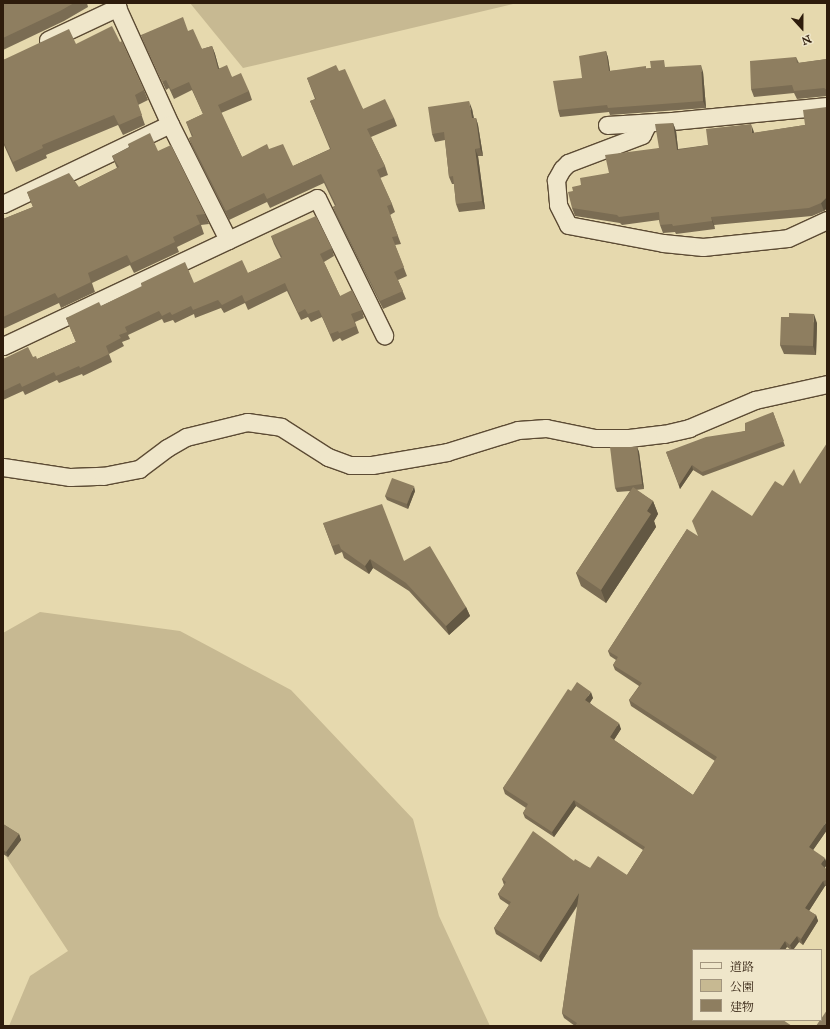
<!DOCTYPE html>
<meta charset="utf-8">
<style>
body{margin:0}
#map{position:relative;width:830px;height:1029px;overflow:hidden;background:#e6d9ae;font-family:"IM FELL Great Primer","Noto Serif JP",serif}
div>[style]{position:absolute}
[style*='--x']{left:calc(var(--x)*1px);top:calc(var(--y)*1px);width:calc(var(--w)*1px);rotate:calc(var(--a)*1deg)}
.green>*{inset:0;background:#c7b992}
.roads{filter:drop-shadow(1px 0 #5c4b34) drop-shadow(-1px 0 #5c4b34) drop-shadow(0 1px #5c4b34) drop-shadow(0 -1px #5c4b34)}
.street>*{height:17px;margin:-8.5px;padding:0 8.5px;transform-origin:8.5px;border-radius:8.5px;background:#efe6ca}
.wall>*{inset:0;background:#7a6c53}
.shaded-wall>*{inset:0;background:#635843}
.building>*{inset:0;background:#8e7e60}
span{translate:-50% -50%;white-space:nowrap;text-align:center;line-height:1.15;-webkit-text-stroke:3px #efe6ca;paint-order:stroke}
.frame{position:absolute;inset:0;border:4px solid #2e1c0c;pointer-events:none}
.legend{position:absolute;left:692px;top:949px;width:130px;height:72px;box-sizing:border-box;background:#efe6ca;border:1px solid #a2957e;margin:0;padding:5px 7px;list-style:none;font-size:12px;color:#2e1c0c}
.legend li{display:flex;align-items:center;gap:8px;height:20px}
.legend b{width:20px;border:1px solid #a2957e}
.north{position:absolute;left:782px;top:8px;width:40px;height:40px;-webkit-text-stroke:3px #efe6ca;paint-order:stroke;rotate:159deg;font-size:11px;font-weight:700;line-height:16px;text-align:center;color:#2e1c0c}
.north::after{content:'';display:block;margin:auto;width:14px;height:18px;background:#2e1c0c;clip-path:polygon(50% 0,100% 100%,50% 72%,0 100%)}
</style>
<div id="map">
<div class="green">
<div style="clip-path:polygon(190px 3px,517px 3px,243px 68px)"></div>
<div style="clip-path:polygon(40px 612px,180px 631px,291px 690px,413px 819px,439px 916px,490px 1026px,9px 1026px,30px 976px,68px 951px,3px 852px,3px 633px)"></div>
</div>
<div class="roads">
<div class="street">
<div style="--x:115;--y:3;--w:133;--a:65.6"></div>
<div style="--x:170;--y:124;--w:130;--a:63.4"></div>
<div style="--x:48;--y:40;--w:77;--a:-25.2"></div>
<div style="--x:648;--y:123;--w:13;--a:117"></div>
<div style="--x:642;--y:135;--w:79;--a:159.3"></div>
<div style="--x:568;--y:163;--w:8;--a:135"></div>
<div style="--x:562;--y:169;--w:13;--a:119"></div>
<div style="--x:556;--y:180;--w:25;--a:85"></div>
<div style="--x:558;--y:205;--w:22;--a:63"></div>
<div style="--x:568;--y:225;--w:97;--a:10.7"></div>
<div style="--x:663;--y:243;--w:40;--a:5.7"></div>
<div style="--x:703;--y:247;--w:85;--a:-6"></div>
<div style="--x:788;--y:238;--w:43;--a:-24.8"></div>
<div style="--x:607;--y:125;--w:65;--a:-3.5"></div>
<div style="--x:672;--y:121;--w:156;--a:-5.5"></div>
<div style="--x:3;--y:204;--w:185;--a:-25.6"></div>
<div style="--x:3;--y:346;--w:347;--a:-25.2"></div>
<div style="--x:317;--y:198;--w:153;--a:63.9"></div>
<div style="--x:3;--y:467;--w:68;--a:8.5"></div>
<div style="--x:70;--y:477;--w:33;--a:-2"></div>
<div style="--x:103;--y:476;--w:37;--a:-11"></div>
<div style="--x:139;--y:469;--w:35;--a:-37"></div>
<div style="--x:167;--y:448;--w:22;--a:-30"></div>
<div style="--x:186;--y:437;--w:63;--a:-13.8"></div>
<div style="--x:247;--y:422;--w:34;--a:8"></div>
<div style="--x:281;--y:427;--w:56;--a:32.6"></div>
<div style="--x:328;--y:457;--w:23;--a:20"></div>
<div style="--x:350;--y:465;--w:22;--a:0"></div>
<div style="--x:372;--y:465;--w:76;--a:-9.8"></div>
<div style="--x:447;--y:452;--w:74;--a:-17.2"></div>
<div style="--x:518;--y:430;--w:28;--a:-4"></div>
<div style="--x:546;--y:428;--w:50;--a:11.5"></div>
<div style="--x:595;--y:438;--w:34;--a:0"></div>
<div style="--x:629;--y:438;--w:35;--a:-7"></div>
<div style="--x:664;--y:434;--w:26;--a:-13"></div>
<div style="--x:689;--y:428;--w:72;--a:-23"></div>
<div style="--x:755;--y:400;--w:74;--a:-12.5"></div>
</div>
</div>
<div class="wall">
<div style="clip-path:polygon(3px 3px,87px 3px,88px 7px,64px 21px,3px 50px)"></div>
<div style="clip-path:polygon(188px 31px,202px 49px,212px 46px,215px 54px,219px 68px,232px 77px,249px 91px,252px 100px,221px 113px,242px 157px,269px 149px,293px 166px,330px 149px,310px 101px,315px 99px,307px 78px,339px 71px,363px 109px,394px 118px,397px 126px,371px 137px,385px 166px,388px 175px,380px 178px,392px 204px,395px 212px,390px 215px,401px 244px,395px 245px,407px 276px,398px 280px,406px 299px,383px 309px,336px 215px,333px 207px,335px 206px,324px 183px,270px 208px,267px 202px,229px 220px,192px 147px,189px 138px,192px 137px,186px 122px,203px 114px,192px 90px,174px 99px,169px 88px,166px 90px,144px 43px,141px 35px)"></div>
<div style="clip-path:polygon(120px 42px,144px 90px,148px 100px,138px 105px,145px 125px,123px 135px,118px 125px,46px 155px,47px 158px,16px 172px,3px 143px,3px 60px,76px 44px)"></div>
<div style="clip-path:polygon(606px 51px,608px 58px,610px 71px,666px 67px,703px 72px,706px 108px,610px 115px,609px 112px,560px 117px,558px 110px,582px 78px)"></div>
<div style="clip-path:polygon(796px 57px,799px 63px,827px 59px,827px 96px,797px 99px,794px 93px,754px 97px,751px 89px)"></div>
<div style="clip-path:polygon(827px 107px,827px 208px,824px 211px,812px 216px,714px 225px,715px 229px,676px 234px,675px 232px,663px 233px,660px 225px,659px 220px,622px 225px,620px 223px,575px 216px,572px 208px,573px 191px,581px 185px,609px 173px,659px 148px,673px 123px,676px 131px,678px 149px,708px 145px,754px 132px,754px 133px,805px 125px)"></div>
<div style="clip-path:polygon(472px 109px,474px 118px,476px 118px,478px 125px,483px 156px,478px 156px,485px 209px,459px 212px,456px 204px,454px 184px,452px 184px,449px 177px,445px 140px,435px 142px,432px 134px)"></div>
<div style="clip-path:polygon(128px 144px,158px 151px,205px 214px,209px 224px,201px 225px,204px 234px,177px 247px,179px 252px,134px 273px,130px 265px,92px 283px,95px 292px,61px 308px,59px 303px,3px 329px,3px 219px,33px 207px,27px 192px,79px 187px,117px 168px,112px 156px,129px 147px)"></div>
<div style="clip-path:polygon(271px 236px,332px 248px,334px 256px,324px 262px,340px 296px,362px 310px,364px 318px,355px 322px,359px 333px,342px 341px,340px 338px,333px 342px,322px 317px,311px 322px,308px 317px,301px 320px,287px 291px,248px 310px,245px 303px,224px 313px,221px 308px,195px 318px,194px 314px,175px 323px,173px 320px,164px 323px,162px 319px,128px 335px,130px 339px,122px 342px,124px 346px,109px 354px,112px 362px,83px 376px,82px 374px,59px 383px,57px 380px,25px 395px,23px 391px,3px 400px,3px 359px,33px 357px,37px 359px,76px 342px,66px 318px,101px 306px,142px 287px,141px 283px,194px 283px,248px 273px,281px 258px,274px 244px)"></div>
<div style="clip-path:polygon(789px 317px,817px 323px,816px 355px,784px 354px,780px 345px)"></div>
<div style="clip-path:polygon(773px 412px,785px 446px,703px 476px,693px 470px,680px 489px,666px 452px,745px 431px)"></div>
<div style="clip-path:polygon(637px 447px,639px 452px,644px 489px,636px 490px,653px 501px,658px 514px,654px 521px,656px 527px,606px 603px,581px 586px,576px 573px,630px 491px,617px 492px,615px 488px)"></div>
<div style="clip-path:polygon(415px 491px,408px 509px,387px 500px,385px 496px)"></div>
<div style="clip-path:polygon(323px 523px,404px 561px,466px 607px,470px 616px,449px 635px,409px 591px,373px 568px,369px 574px,344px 558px,342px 552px,335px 555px)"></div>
<div style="clip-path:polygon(687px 529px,827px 830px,813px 850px,827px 864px,825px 868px,827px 870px,827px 886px,825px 886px,809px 911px,816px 915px,818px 921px,803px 945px,799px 942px,793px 950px,791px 950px,787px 947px,575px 1026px,564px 1018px,562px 1013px,578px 905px,541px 962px,496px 934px,494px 928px,509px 905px,500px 899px,498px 894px,504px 885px,502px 879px,574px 861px,590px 868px,627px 875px,643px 850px,576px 806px,554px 837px,525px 818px,523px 813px,526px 808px,505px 794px,503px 788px,571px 691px,593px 698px,590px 703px,621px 729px,614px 740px,693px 795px,715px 761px,631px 706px,629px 700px,639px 686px,615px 670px,613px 665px,616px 660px,610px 656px,608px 651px)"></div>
<div style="clip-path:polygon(3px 824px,19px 834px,21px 840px,8px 857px,3px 854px)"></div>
</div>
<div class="shaded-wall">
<div style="clip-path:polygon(212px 46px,215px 54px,221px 77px,218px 69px)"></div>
<div style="clip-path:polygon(606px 51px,608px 58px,611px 78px,609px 71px)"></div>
<div style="clip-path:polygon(701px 65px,703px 72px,706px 108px,703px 101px)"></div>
<div style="clip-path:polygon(469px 101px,472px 109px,475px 126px,472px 118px)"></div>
<div style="clip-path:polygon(476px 118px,478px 125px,483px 156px,480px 148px)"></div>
<div style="clip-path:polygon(673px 123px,676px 131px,679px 158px,677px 150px)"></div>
<div style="clip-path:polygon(751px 124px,754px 132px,755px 141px,752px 133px)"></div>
<div style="clip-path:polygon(475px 149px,478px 156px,485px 209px,482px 201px)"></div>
<div style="clip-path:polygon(827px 197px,827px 208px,824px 211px,821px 203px)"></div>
<div style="clip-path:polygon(711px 217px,714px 225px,715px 229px,712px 221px)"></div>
<div style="clip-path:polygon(814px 314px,817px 323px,816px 355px,813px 346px)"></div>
<div style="clip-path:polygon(637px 447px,639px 452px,644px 489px,642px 484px)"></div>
<div style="clip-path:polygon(692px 465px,693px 470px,680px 489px,679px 485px)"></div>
<div style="clip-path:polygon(414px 486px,415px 491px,408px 509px,407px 504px)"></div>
<div style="clip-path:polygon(653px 501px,658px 514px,654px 521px,656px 527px,606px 603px,601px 590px,647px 511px)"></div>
<div style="clip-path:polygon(370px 559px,373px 568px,369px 574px,365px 566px)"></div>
<div style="clip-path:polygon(466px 607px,470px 616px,449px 635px,446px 626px)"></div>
<div style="clip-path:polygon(591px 692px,593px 698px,587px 706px,585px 700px)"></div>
<div style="clip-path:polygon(619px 723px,621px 729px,612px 743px,610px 737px)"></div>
<div style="clip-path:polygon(574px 800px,576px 806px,554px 837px,552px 832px)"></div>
<div style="clip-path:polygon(827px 821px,827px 830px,811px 853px,809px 847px)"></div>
<div style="clip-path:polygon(19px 834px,21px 840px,8px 857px,6px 852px)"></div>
<div style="clip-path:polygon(825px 858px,827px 864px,823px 870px,821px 864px)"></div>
<div style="clip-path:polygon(823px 881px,825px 886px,807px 914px,805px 908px)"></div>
<div style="clip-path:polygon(579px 893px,581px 899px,541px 962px,539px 956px)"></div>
<div style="clip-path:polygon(816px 915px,818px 921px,803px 945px,801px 939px)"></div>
<div style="clip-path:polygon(797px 936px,799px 942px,793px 950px,792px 950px,790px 945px)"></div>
<div style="clip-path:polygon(785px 941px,787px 947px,785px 950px,779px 950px)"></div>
</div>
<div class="building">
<div style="clip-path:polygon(3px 3px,74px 3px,60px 11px,3px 38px)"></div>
<div style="clip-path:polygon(183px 17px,188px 31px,193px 29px,202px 49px,212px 46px,218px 69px,227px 65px,232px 77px,241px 73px,249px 91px,218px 105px,242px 157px,267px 144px,269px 149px,283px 144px,293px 166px,331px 149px,310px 101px,316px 99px,307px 78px,336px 65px,339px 71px,345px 69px,363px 109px,385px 99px,394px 118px,367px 129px,385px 166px,377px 170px,392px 204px,387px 206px,398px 236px,392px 237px,404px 267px,394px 272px,403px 291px,380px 301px,333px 207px,336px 205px,321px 174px,267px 199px,264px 193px,226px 211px,189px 138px,193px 136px,186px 122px,203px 114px,189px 82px,171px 90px,166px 80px,162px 82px,141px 35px)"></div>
<div style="clip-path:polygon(112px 26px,120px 42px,122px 41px,144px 90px,135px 95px,142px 115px,119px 125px,114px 115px,42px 145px,43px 148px,13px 162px,3px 141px,3px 60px,69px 29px,76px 44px)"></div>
<div style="clip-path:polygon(606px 51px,609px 71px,646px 66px,646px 69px,651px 68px,650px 61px,664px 60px,665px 67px,701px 65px,703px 101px,608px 108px,607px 105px,558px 110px,553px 81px,582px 78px,579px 56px)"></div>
<div style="clip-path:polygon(796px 57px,797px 63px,827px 59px,827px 90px,824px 88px,794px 91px,792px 85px,751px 89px,750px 61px)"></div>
<div style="clip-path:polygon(469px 101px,472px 118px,476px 118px,480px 148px,475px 149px,482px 201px,456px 204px,453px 176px,449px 177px,444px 132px,432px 134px,428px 107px)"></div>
<div style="clip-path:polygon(827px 107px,827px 197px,821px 203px,809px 208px,711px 217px,712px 221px,673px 226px,672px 224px,660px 225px,659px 212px,619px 217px,617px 215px,572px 208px,568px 192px,573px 191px,572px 187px,581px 185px,580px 178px,609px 173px,605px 155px,659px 148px,655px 124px,673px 123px,677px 150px,708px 145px,706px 129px,751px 124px,752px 133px,805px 125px,803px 110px)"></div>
<div style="clip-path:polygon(150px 133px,158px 151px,171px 145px,205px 214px,196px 215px,200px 224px,173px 237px,175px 242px,131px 263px,127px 255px,88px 273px,91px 282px,58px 298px,55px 293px,3px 317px,3px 219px,33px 207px,27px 192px,69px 173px,79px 187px,119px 167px,112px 156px,130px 147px,128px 144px)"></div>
<div style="clip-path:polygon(316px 216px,332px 248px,320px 254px,340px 296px,352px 290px,362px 310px,351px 314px,356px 326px,339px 333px,338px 331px,330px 334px,319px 310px,308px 314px,305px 309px,298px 313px,285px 283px,245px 302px,242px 295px,222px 305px,218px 300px,193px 310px,191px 306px,172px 315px,170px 312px,162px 316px,159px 311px,125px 327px,127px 332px,119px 335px,121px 338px,106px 346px,109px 354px,80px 368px,79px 366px,56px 376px,54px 372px,22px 387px,20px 383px,3px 391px,3px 359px,28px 347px,33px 357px,36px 356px,37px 359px,76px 342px,66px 318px,99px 302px,101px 306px,142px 286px,141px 283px,185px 262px,194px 283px,242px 260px,248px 273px,282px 257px,271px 236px)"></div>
<div style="clip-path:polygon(789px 313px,814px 314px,813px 346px,780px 345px,781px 317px,789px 317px)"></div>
<div style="clip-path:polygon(773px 412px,784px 441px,702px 472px,692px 465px,679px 485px,666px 452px,706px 437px,745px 431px,745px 423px)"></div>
<div style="clip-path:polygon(827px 443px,827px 821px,809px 847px,825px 858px,821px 864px,827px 870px,827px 880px,823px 881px,805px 908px,816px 915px,801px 939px,797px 936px,790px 945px,785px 941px,779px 950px,693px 950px,693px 1020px,783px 1020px,792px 1026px,575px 1026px,577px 1023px,562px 1013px,579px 893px,539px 956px,494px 928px,511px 902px,498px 894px,506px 882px,502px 879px,533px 831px,574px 861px,575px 859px,590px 868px,598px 856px,627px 875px,645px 847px,574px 800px,552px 832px,523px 813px,528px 804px,503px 788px,568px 689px,571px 691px,577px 682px,591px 692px,585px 700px,619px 723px,610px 737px,693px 795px,717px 757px,629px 700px,642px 683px,613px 665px,618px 657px,608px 651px,687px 529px,698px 536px,692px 521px,712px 490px,752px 516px,775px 481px,783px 486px,794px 469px,800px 484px)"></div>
<div style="clip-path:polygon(610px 447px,637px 447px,642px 484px,615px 488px)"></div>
<div style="clip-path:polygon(392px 478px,414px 486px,407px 504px,385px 496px)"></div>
<div style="clip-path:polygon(633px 487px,653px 501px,647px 511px,651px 514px,601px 590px,576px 573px)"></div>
<div style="clip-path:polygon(382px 504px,404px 561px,430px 546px,466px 607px,446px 626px,406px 583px,370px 559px,365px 566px,341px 549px,339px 544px,332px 546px,323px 523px)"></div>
<div style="clip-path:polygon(3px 824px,19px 834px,6px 852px,3px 850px)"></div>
<div style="clip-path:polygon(827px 1010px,827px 1026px,816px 1026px,820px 1020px,821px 1020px,821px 1019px)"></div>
</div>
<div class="frame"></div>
<ul class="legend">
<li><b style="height:5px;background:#efe6ca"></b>道路</li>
<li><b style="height:11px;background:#c7b992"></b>公園</li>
<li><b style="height:11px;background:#8e7e60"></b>建物</li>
</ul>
<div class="north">N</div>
</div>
